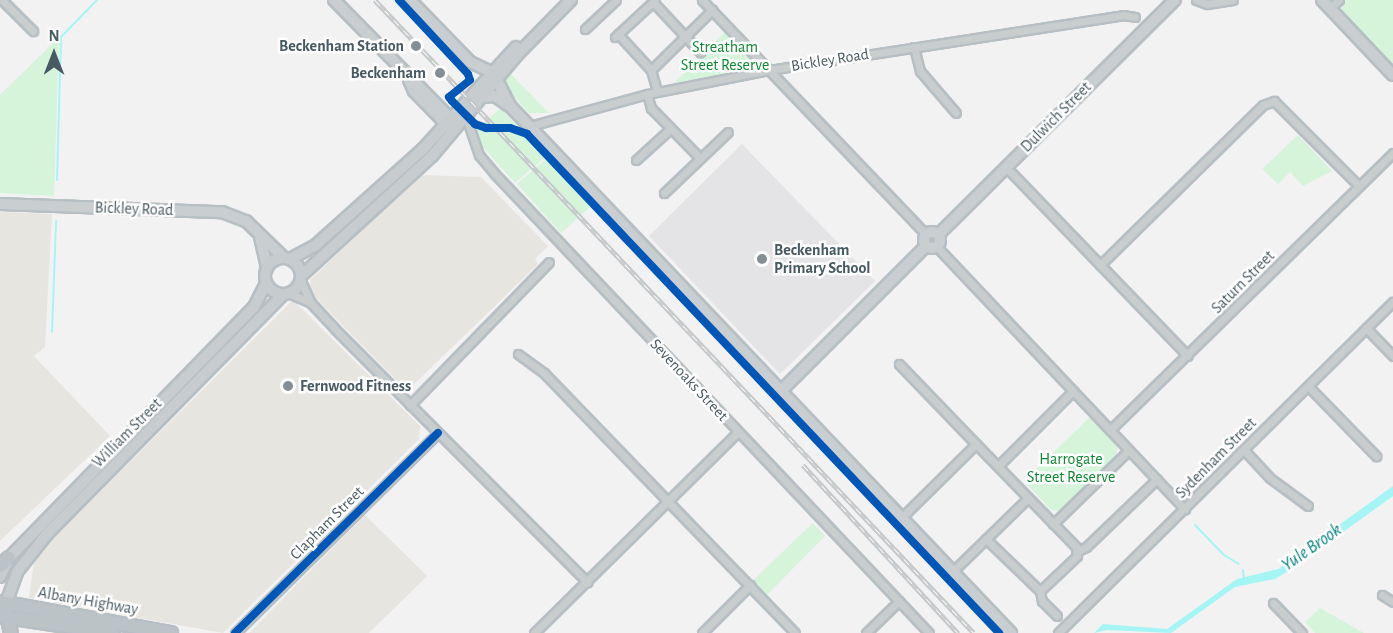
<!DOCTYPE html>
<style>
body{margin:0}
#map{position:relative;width:1393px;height:633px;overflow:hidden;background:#f3f2f2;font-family:"Alegreya Sans",sans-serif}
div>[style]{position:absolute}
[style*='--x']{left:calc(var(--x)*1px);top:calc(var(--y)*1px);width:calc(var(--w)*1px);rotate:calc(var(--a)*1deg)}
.commercial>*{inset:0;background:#e7e5e0}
.education>*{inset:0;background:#e4e3e5}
.green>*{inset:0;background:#d5f4da}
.water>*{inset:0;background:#a6f5f5}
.stream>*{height:2px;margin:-1px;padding:0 1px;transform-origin:1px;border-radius:1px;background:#a6f5f5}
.roads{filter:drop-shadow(2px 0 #b6bfc3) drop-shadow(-2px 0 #b6bfc3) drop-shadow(0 2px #b6bfc3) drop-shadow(0 -2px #b6bfc3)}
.street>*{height:7px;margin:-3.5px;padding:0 3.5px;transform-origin:3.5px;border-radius:3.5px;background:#c8cdce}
.secondary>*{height:10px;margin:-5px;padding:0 5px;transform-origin:5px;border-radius:5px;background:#c9ced0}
.secondary>.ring{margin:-5px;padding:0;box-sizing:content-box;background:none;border:10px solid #c9ced0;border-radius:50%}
.primary>*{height:10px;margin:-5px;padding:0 5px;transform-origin:5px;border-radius:5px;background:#c7ccce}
.primary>.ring{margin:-5px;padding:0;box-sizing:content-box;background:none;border:10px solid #c7ccce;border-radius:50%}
.highway>*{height:12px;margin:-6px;padding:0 6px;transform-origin:6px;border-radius:6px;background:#bbc3c7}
.rail>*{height:4.5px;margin-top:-2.25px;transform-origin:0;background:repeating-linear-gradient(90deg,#fff 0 7px,#c5c8ca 0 14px);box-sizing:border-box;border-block:2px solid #c5c8ca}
.cycleway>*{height:8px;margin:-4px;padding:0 4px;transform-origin:4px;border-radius:4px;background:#0057b8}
.dots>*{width:16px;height:16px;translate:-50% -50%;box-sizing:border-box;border:3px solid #fff;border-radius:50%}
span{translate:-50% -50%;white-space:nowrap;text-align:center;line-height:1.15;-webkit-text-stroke:5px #fff;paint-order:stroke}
.poi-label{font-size:16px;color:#475a62;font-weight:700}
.right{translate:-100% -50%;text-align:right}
.left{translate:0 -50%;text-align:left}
.park-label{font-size:16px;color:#0d8731}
.street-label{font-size:16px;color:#475a62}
.water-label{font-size:18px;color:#068080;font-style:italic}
.north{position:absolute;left:24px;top:24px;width:60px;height:60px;-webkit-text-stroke:4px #fff;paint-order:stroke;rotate:0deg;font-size:16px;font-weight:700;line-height:24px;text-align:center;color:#475a62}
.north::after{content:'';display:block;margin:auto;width:21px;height:27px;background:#475a62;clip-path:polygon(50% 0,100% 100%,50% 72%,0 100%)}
</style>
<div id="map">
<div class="commercial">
<div style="clip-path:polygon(421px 175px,481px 177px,548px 246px,535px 259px,538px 264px,407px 391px,309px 291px,311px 279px)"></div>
<div style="clip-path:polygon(0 212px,52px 214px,45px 347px,34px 356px,110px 436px,0 541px)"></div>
<div style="clip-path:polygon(293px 300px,420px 426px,419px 439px,223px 633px,29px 598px,34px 562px,46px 545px)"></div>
<div style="clip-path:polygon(365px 515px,427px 576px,369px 633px,249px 633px)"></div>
</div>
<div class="education">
<div style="clip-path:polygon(742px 144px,875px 281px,780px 374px,649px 236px)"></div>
</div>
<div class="green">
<div style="clip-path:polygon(1346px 0,1393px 0,1393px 67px,1344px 14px,1341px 10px)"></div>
<div style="clip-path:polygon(726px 31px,752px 59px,749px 69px,674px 83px)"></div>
<div style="clip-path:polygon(59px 37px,54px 196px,0 193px,0 95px)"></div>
<div style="clip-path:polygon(509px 72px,549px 113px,529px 113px,504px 86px,502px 82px)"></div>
<div style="clip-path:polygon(501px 108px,545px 157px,515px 183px,471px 134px)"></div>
<div style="clip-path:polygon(1298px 135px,1332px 171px,1303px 186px,1290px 172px,1278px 184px,1262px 169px)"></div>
<div style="clip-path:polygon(547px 158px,590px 207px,561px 233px,517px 184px)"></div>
<div style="clip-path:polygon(1091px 416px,1117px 443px,1117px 455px,1060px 512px,1050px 509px,1024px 481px)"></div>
<div style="clip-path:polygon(813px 523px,825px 536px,765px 597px,751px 582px)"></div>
<div style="clip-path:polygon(1320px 608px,1364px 633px,1315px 633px,1305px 622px)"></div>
</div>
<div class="water">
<div style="clip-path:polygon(1393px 486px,1393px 496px,1292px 569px,1275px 579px,1235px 587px,1171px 633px,1107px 630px,1094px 633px,1103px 624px,1167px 629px,1237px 579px,1278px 569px)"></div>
</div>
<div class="stream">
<div style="--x:57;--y:180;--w:143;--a:-88.4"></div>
<div style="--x:61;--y:37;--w:52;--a:-45.8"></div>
<div style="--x:52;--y:332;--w:111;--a:-87.9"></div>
<div style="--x:1195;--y:525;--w:42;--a:46"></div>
<div style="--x:1224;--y:555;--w:17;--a:31"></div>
<div style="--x:1243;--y:570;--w:9;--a:84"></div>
</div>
<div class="roads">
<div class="street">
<div style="--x:2;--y:0;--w:44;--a:45"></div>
<div style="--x:702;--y:0;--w:324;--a:46.3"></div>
<div style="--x:1196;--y:0;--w:12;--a:20"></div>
<div style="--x:1207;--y:4;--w:26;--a:-9"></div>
<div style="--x:653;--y:2;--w:69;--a:46.8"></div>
<div style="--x:1330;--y:8;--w:12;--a:-42"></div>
<div style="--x:585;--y:29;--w:42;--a:-43.1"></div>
<div style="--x:618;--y:34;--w:49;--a:47.5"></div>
<div style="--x:651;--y:70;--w:22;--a:74"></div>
<div style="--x:615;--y:37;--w:54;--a:-42.8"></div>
<div style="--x:914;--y:47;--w:25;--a:76"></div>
<div style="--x:920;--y:71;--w:55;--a:49.4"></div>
<div style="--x:651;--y:70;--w:86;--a:-44.5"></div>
<div style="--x:647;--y:94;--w:15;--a:74"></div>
<div style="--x:651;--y:108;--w:70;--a:45.6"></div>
<div style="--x:466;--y:117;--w:40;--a:71.1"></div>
<div style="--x:479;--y:155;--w:23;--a:50"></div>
<div style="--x:494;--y:173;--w:633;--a:46.6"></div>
<div style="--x:530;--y:126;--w:121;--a:-15.3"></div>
<div style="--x:647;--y:94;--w:124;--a:-11.1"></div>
<div style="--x:769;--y:70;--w:358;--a:-8.8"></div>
<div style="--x:1123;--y:15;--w:12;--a:9"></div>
<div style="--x:636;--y:160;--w:47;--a:-42.4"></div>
<div style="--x:1006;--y:167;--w:262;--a:46.1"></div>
<div style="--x:664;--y:193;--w:88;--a:-43.6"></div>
<div style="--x:937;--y:247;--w:361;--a:46.6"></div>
<div style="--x:1100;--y:265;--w:228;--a:-44.5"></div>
<div style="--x:1263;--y:105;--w:12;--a:-20"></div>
<div style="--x:1274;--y:101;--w:120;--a:45"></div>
<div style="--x:301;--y:281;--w:24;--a:66"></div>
<div style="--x:311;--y:303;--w:34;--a:47"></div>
<div style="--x:334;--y:328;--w:359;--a:45.1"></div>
<div style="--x:288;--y:293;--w:25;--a:23"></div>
<div style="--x:1366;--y:328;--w:39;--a:46"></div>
<div style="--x:518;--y:354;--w:32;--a:36"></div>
<div style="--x:544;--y:373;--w:361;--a:46"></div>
<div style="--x:899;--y:364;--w:111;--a:46.1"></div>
<div style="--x:976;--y:444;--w:105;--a:135.4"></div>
<div style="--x:1308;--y:386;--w:98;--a:45.8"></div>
<div style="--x:410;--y:405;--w:199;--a:-45.8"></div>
<div style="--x:1110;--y:430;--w:396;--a:-44.4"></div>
<div style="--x:976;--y:444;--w:144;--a:45.8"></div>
<div style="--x:1076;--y:547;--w:9;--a:84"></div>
<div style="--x:1077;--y:556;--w:51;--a:136.6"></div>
<div style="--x:1040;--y:591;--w:75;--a:-136.1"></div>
<div style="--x:1244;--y:450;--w:38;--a:47"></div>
<div style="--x:1270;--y:478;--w:47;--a:36.4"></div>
<div style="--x:998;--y:466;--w:106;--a:-45"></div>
<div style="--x:1053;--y:524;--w:106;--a:-44.2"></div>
<div style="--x:1078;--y:551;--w:9;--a:-27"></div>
<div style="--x:1086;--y:547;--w:98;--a:-43.8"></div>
<div style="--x:952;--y:572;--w:106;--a:-44.2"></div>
<div style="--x:1040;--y:591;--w:10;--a:79"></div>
<div style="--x:1042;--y:601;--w:21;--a:45"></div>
<div style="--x:1382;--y:595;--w:13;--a:32"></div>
<div style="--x:1273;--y:603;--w:42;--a:46"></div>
<div style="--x:235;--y:633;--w:285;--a:-44.6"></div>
<div style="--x:534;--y:633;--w:286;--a:-44.6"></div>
<div style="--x:702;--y:633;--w:68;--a:-45"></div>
<div style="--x:866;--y:633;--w:46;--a:-44.1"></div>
<div style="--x:1058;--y:633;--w:471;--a:-44.7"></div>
</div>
<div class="secondary">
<div style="--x:334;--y:0;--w:173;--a:45.5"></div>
<div style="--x:410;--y:0;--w:86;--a:45.9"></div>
<div style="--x:470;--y:62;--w:23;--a:25"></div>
<div style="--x:1322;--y:0;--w:103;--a:46.6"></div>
<div style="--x:409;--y:80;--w:12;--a:66"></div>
<div style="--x:414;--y:91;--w:53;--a:45.8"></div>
<div style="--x:497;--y:80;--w:30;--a:63"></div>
<div style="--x:511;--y:107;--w:726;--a:46.45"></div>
<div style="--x:482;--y:97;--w:13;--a:-4"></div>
<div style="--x:495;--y:96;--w:16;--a:35"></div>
<div style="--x:0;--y:204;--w:222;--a:2.1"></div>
<div style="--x:222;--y:212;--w:26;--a:21"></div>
<div style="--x:246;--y:221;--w:53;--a:44.2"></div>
<div class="ring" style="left:924px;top:232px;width:6px;height:6px"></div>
<div style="--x:938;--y:235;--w:334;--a:-44.8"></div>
<div style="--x:260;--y:237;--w:32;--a:77"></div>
<div style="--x:781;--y:391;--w:205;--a:-45"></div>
</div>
<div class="primary">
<div class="ring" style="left:265px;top:258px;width:26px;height:26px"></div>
<div style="--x:290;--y:259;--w:30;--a:-28"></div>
<div style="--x:316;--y:245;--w:144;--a:-41.9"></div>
<div style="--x:423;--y:149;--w:138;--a:-47.6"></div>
<div style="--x:301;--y:276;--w:178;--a:-42.5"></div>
<div style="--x:432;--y:156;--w:132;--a:-49.9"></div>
<div style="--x:517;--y:55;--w:77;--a:-45.5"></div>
<div style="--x:0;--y:577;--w:21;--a:-65"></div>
<div style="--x:9;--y:558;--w:351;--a:-45.7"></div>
<div style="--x:254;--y:307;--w:27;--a:-63"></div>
<div style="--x:6;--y:603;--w:33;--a:-70"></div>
<div style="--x:17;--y:572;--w:48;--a:-51.7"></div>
<div style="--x:47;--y:534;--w:337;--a:-45.4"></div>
</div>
<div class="highway">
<div style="--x:0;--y:566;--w:12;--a:-42"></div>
<div style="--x:0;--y:602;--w:174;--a:10.3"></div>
<div style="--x:6;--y:610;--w:24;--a:78"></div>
<div style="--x:0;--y:616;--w:114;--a:8.6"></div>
</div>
</div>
<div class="rail">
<div style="--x:375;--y:0;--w:871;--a:46.58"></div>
<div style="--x:803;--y:465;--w:229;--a:47.3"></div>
</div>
<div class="cycleway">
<div style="--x:399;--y:0;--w:101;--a:47"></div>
<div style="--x:468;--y:74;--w:6;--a:72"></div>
<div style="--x:470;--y:80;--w:27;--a:141"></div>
<div style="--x:449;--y:97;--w:5;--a:53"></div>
<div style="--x:452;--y:101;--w:33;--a:45"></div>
<div style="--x:475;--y:124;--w:12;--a:20"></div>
<div style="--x:486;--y:128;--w:24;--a:0"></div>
<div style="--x:510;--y:128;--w:18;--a:19"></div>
<div style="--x:527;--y:134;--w:687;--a:46.59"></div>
<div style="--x:235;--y:633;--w:285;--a:-44.6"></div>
</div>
<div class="dots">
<div style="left:416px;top:46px;background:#838f94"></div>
<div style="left:440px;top:73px;background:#838f94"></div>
<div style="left:762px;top:259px;background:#838f94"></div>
<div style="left:288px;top:386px;background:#838f94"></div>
</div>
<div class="poi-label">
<span class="right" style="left:404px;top:46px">Beckenham Station</span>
<span class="right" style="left:426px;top:73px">Beckenham</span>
<span class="left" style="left:774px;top:259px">Beckenham<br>Primary School</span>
<span class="left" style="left:300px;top:386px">Fernwood Fitness</span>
</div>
<div class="park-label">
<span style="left:725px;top:56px">Streatham<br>Street Reserve</span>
<span style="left:1071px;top:468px">Harrogate<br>Street Reserve</span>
</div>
<div class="street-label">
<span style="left:830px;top:60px;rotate:-9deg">Bickley Road</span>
<span style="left:1056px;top:117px;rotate:-45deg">Dulwich Street</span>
<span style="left:134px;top:209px;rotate:2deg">Bickley Road</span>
<span style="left:1243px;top:282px;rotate:-45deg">Saturn Street</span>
<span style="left:689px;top:380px;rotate:47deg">Sevenoaks Street</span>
<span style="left:127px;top:433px;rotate:-45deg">William Street</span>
<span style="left:1216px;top:458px;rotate:-45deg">Sydenham Street</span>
<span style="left:327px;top:523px;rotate:-45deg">Clapham Street</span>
<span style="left:88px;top:601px;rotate:10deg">Albany Highway</span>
</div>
<div class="water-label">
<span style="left:1312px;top:548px;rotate:-35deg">Yule Brook</span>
</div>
<div class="north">N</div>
</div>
